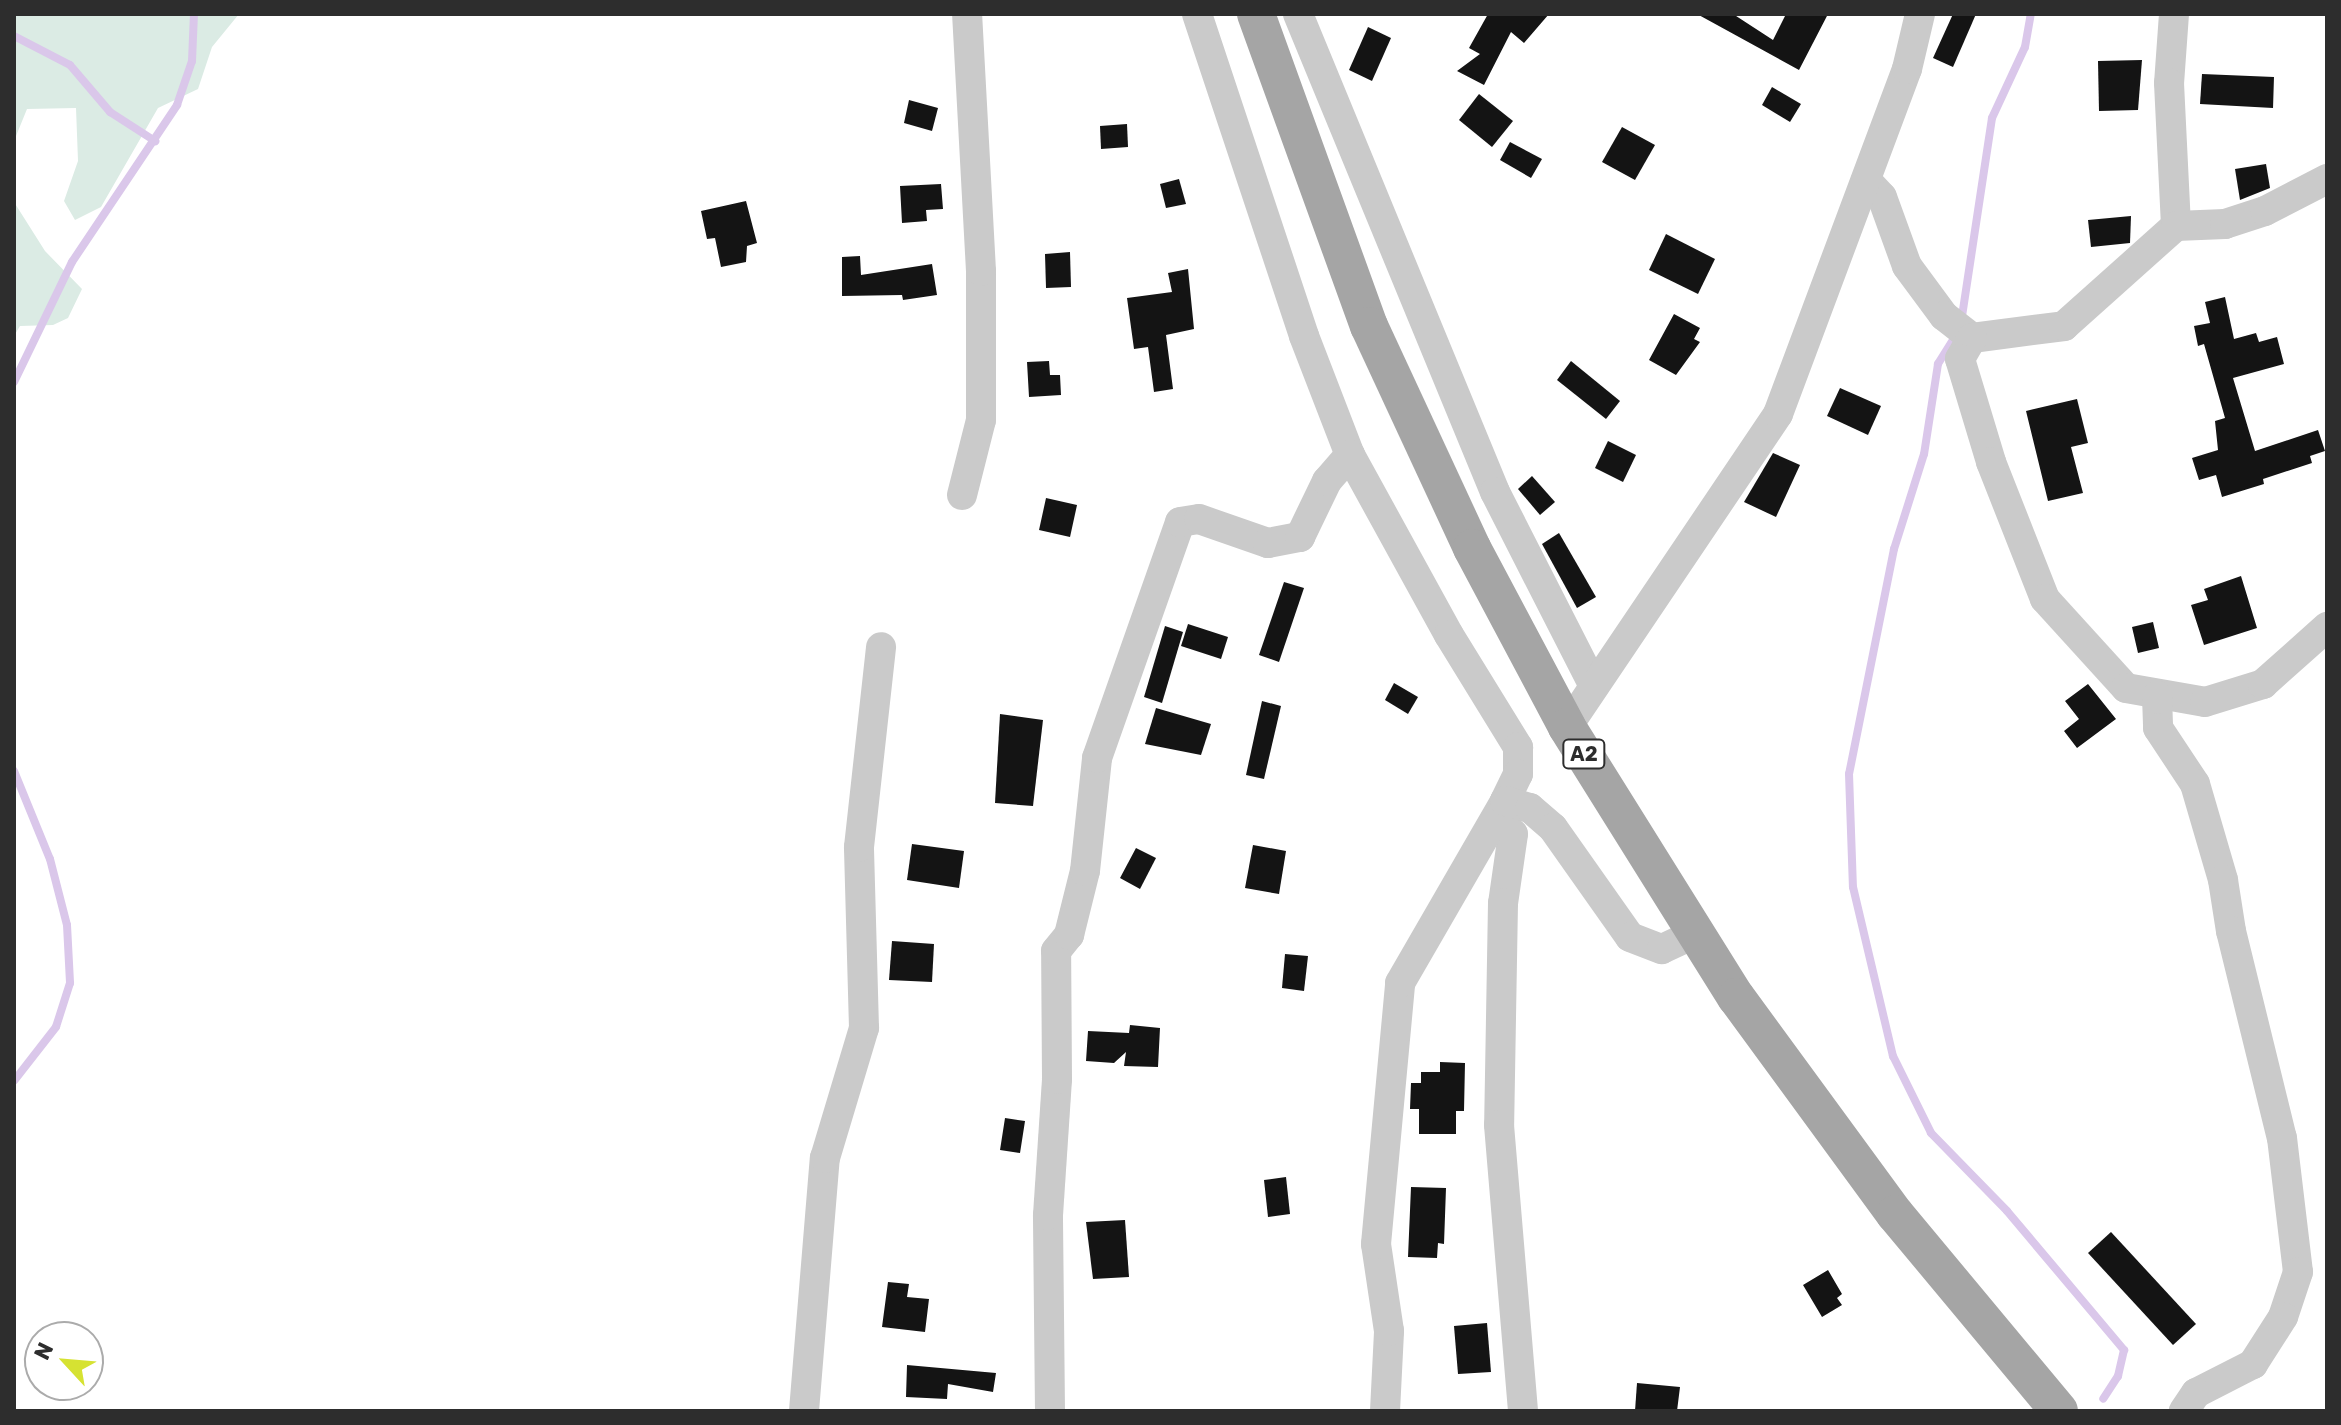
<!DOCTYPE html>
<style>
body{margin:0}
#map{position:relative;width:2341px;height:1425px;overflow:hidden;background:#fff;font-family:Rubik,sans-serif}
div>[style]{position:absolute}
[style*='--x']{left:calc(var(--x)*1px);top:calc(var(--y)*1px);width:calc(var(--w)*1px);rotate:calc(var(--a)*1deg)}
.green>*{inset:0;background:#dbebe4}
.stream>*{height:8px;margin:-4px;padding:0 4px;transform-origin:4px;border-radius:4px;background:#dac7ea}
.building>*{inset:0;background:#141414}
.minor>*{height:30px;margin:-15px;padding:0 15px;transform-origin:15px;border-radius:15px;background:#cacaca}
.major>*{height:38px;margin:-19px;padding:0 19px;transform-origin:19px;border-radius:19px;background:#a5a5a5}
span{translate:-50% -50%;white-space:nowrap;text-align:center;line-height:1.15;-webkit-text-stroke:8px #fff;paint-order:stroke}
.shield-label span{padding:2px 6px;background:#fff;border:2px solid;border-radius:6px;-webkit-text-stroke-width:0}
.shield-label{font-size:20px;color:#2d2d2d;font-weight:700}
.frame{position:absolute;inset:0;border:16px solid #2d2d2d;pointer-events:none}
.north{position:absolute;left:24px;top:1321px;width:80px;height:80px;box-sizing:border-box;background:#fff;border:2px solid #ababab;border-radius:50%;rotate:296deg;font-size:22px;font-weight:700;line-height:32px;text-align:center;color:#2d2d2d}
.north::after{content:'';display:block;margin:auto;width:28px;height:36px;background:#d6e232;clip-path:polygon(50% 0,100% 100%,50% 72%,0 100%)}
</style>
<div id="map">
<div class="green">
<div style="clip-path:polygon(14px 14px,239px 14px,212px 47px,198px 89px,158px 108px,101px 207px,75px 220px,64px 201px,78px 161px,76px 108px,27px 109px,14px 141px)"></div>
<div style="clip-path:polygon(14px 202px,45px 251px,82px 289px,68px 318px,53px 325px,20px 326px,14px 336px)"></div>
</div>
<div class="stream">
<div style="--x:14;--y:36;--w:63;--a:27.4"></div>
<div style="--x:70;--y:65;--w:62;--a:49.6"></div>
<div style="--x:110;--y:112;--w:54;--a:32.8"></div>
<div style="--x:1961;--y:323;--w:207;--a:-81.4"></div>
<div style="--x:1992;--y:118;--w:78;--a:-65.1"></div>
<div style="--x:2025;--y:47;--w:34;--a:-80"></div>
<div style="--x:1956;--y:335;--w:34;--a:122"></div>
<div style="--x:1938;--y:364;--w:91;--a:98.8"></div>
<div style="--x:1924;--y:454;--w:100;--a:107.5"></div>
<div style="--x:1894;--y:549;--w:229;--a:101.3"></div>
<div style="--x:1849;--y:774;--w:113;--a:88"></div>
<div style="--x:1853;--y:887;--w:174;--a:76.7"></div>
<div style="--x:1893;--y:1056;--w:86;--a:63.7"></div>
<div style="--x:1931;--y:1133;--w:109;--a:45.7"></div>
<div style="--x:2007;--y:1211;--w:182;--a:49.9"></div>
<div style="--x:2124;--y:1350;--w:27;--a:103"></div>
<div style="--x:2118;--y:1376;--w:27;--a:123"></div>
<div style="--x:14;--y:382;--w:133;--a:-64.2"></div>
<div style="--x:72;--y:262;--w:189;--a:-56.2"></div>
<div style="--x:177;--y:105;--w:46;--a:-71.2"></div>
<div style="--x:192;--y:61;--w:47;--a:-87.6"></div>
<div style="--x:14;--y:771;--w:95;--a:67.8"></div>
<div style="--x:50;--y:859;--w:68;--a:75.6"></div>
<div style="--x:67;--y:925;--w:58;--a:87"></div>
<div style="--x:70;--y:983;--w:46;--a:107.7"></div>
<div style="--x:56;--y:1027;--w:68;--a:127.9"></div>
</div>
<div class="building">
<div style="clip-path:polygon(1488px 14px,1549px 14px,1524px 43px,1511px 32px,1484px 85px,1457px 71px,1480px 54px,1469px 48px)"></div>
<div style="clip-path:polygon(1697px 14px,1733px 14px,1773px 40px,1786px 14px,1828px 14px,1799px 70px)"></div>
<div style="clip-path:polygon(1953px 14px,1976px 14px,1953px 67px,1933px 58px)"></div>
<div style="clip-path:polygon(1368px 27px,1391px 38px,1372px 81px,1349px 70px)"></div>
<div style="clip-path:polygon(2142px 60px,2138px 110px,2099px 111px,2098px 61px)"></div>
<div style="clip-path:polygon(2202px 74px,2274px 77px,2273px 108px,2200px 104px)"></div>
<div style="clip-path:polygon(1772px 87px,1801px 104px,1790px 122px,1762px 105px)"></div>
<div style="clip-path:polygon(1479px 94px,1513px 121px,1492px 147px,1459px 120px)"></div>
<div style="clip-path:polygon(909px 100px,938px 108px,932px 131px,904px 123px)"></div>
<div style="clip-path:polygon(1127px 124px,1128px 147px,1101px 149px,1100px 126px)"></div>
<div style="clip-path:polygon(1622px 127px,1655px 145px,1635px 180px,1602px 162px)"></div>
<div style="clip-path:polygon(1510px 142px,1542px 159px,1531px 178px,1500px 160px)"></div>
<div style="clip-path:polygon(2266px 164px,2270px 188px,2240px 200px,2235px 169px)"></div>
<div style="clip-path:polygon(1179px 179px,1186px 204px,1166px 208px,1160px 184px)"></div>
<div style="clip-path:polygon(941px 184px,943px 209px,926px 210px,927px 221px,902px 223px,900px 186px)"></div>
<div style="clip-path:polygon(746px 201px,757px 243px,747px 246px,746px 262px,721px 267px,715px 238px,707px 239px,701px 211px)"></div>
<div style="clip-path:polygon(2131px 216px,2130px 243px,2091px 247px,2088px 220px)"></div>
<div style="clip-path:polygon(1666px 234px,1715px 259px,1698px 294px,1649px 270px)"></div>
<div style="clip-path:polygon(1070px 252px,1071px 287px,1046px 288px,1045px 254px)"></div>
<div style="clip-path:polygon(860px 256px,861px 275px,932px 264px,937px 295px,903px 300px,902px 295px,842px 296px,842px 257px)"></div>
<div style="clip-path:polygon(1188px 269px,1194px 329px,1166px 335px,1173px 389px,1154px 392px,1148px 347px,1134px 349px,1127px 298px,1172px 292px,1168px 273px)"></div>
<div style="clip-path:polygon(2225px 297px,2234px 339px,2256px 333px,2259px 342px,2277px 337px,2284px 364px,2233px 378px,2255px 451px,2318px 430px,2325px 451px,2310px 456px,2312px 463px,2263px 479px,2264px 484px,2222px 497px,2216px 475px,2199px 480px,2192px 458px,2218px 450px,2215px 421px,2225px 418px,2204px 344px,2198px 346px,2194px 326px,2210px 323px,2205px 302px)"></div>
<div style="clip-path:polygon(1674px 314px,1700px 328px,1694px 339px,1700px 342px,1676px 375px,1649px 360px)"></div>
<div style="clip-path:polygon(1049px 361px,1050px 375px,1060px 375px,1061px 395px,1029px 397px,1027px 362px)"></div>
<div style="clip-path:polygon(1571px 361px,1620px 401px,1606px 419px,1557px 380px)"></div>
<div style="clip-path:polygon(1840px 388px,1881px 406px,1868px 435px,1827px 416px)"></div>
<div style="clip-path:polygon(2077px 399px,2088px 443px,2071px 447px,2083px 493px,2048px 501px,2026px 411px)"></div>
<div style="clip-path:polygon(1608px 441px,1636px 455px,1623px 482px,1595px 468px)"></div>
<div style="clip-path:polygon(1773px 453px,1800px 465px,1776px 517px,1744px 502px)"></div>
<div style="clip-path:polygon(1532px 476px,1555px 502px,1540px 515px,1518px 489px)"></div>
<div style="clip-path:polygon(1046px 498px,1077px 505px,1070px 537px,1039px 530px)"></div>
<div style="clip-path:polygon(1559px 533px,1596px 597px,1577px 608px,1542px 544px)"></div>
<div style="clip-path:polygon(2241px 576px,2257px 628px,2204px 645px,2191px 605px,2208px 600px,2204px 589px)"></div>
<div style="clip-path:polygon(1284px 582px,1304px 588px,1279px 662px,1259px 655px)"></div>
<div style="clip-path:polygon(2153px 622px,2159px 648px,2138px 653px,2132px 627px)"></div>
<div style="clip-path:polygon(1188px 624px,1228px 637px,1221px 659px,1181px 646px)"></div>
<div style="clip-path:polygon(1165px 626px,1183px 632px,1162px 703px,1144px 697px)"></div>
<div style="clip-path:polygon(1394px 683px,1418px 697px,1408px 714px,1385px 700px)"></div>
<div style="clip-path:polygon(2088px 684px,2116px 719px,2077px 748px,2064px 731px,2079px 719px,2065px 701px)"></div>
<div style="clip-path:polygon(1262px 701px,1281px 706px,1264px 779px,1246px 775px)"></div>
<div style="clip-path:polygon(1156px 708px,1211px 724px,1201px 755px,1145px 744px)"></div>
<div style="clip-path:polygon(1000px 714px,1043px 720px,1033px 806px,995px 803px)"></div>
<div style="clip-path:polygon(912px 844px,964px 851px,959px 888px,907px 880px)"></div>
<div style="clip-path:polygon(1253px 845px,1286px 851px,1279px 894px,1245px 888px)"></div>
<div style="clip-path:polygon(1136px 848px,1156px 858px,1140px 889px,1120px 878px)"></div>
<div style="clip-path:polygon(892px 941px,934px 944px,932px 982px,889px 980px)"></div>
<div style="clip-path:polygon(1285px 954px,1308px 956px,1304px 991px,1282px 988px)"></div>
<div style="clip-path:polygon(1130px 1025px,1160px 1028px,1158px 1067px,1124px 1066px,1126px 1052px,1114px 1063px,1086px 1061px,1088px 1031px,1129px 1033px)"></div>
<div style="clip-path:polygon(1440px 1062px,1465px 1063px,1464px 1111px,1456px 1111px,1456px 1134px,1419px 1134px,1419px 1109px,1410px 1109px,1411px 1083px,1421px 1083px,1421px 1072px,1440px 1072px)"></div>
<div style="clip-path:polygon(1005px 1118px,1025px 1121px,1020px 1153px,1000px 1150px)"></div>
<div style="clip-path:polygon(1286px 1177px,1290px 1214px,1268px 1217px,1264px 1180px)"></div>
<div style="clip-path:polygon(1411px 1187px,1446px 1188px,1444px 1244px,1438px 1243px,1437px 1258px,1408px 1257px)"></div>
<div style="clip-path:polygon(1125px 1220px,1129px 1277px,1093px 1279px,1086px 1222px)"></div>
<div style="clip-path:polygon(2111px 1232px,2196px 1324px,2173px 1345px,2088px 1253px)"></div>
<div style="clip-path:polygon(1828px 1270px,1842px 1294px,1837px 1298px,1842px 1305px,1822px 1317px,1803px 1285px)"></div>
<div style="clip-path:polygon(888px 1282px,909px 1284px,907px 1297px,929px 1299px,925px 1332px,882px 1327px)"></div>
<div style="clip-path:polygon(1487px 1323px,1491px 1372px,1458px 1374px,1454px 1326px)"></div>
<div style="clip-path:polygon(907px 1365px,996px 1373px,993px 1392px,948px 1384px,947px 1399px,906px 1397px)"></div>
<div style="clip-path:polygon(1637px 1383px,1680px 1387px,1677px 1411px,1635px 1411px)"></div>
</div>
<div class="minor">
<div style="--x:1197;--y:14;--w:339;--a:71.6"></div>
<div style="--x:1304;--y:336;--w:128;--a:68.9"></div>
<div style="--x:1350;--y:455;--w:205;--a:61.2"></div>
<div style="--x:1449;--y:635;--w:132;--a:58.4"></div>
<div style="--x:1518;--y:747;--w:27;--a:90"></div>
<div style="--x:1518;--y:774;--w:30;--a:116"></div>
<div style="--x:1298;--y:14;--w:517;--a:67.6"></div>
<div style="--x:1495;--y:492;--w:218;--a:63"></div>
<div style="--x:2174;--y:14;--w:69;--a:94.1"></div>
<div style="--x:2169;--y:83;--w:143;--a:87.2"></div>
<div style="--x:1866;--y:180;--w:23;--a:47"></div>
<div style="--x:1882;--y:197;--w:73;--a:70.1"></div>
<div style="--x:1907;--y:266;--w:62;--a:53.5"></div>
<div style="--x:1944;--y:316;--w:36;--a:38"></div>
<div style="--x:1972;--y:338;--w:93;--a:-7.4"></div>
<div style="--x:2064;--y:326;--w:150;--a:-41.8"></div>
<div style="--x:2176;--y:226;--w:49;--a:-2.3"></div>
<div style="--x:2225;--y:224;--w:42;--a:-18"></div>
<div style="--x:2265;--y:211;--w:70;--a:-27.3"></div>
<div style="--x:1972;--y:338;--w:24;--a:120"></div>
<div style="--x:1960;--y:359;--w:108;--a:73.2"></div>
<div style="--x:1991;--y:462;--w:147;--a:68.5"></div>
<div style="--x:2045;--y:599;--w:120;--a:47.7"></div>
<div style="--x:2126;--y:688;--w:80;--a:10"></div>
<div style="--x:2205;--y:702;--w:61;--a:-17.2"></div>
<div style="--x:2263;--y:684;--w:86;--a:-41.7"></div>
<div style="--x:962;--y:495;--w:77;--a:-75.8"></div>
<div style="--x:981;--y:420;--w:149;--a:-90"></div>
<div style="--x:981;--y:271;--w:257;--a:-93.1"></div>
<div style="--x:2157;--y:696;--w:32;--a:88"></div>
<div style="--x:2158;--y:728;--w:67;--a:56.5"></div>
<div style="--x:2195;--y:784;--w:100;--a:73.7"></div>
<div style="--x:2223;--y:880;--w:52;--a:81.1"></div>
<div style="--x:2231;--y:931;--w:213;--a:76.2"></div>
<div style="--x:2282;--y:1138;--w:135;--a:83.2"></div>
<div style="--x:2298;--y:1272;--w:47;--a:108.4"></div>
<div style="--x:2283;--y:1317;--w:56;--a:122.6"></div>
<div style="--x:2253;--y:1364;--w:64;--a:153"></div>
<div style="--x:2196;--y:1393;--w:22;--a:124"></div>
<div style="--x:1567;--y:727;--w:377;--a:-56"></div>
<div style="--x:1778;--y:414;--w:368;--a:-69.5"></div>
<div style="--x:1907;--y:69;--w:57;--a:-76.7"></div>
<div style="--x:1498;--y:819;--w:21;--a:45"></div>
<div style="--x:1513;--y:834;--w:70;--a:98.2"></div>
<div style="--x:1503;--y:903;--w:222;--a:91"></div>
<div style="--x:1499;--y:1125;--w:287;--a:85.2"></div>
<div style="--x:804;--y:1411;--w:254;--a:-85.3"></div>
<div style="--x:825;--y:1158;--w:136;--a:-73.3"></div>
<div style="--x:864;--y:1028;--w:181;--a:-91.6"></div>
<div style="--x:859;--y:847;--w:201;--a:-83.7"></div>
<div style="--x:1050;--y:1411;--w:196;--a:-90.6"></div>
<div style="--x:1048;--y:1215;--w:136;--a:-86.2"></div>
<div style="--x:1057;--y:1079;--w:128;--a:-90.4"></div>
<div style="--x:1056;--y:951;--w:21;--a:-51"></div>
<div style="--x:1069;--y:935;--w:66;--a:-76"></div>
<div style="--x:1085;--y:871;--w:114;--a:-83.9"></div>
<div style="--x:1097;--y:758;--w:250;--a:-70.6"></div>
<div style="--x:1180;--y:522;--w:19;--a:-9"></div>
<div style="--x:1199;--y:519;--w:73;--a:19.2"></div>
<div style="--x:1268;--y:543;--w:33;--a:-11"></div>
<div style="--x:1300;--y:537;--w:62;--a:-64.3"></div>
<div style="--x:1327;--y:481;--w:35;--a:-49"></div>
<div style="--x:1385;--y:1411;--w:80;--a:-87.1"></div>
<div style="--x:1389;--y:1331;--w:88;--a:-98.5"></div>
<div style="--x:1376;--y:1244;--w:262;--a:-84.7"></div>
<div style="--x:1400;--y:983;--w:210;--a:-60"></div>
<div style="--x:1505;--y:801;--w:26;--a:16"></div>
<div style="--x:1530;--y:808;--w:30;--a:41"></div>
<div style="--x:1553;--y:828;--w:133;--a:54.8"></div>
<div style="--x:1630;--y:937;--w:34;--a:21"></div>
<div style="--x:1662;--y:949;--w:38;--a:-25"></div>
</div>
<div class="major">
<div style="--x:1256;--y:14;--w:332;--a:70.1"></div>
<div style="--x:1369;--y:326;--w:245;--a:65.1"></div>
<div style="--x:1472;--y:548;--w:203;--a:62"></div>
<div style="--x:1567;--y:727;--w:319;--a:58"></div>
<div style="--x:1736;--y:997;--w:269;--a:53.8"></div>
<div style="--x:1895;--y:1214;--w:256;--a:50.2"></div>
</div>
<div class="shield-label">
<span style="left:1584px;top:754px">A2</span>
</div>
<div class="frame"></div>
<div class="north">N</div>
</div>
